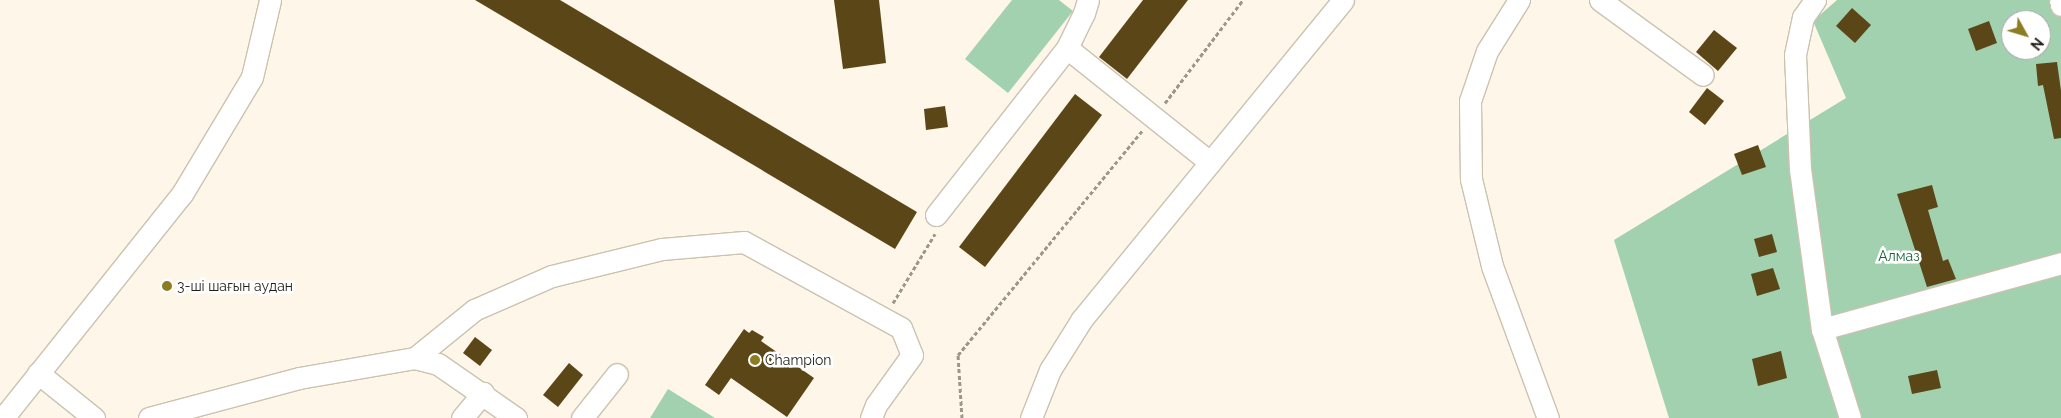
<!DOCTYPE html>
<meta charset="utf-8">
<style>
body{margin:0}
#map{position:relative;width:2061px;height:418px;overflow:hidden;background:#fef6e8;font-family:Raleway,sans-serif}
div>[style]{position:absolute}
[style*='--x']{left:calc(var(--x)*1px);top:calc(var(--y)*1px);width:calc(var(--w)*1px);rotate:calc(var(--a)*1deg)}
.green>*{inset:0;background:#a2d1b0}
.building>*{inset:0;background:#5b4617}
.path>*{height:3px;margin-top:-1.5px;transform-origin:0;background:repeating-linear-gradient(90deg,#9c968b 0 4px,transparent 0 6.5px)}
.roads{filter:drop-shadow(1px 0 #cbc2b0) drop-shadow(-1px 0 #cbc2b0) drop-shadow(0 1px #cbc2b0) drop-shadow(0 -1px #cbc2b0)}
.minor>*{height:21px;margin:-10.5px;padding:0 10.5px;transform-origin:10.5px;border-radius:10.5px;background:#fff}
.dots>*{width:14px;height:14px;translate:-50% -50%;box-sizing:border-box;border:2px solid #fff;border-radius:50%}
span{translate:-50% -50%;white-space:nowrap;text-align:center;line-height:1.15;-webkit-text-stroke:5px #fff;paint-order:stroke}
.park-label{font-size:14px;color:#19633a}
.poi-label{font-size:14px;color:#221f18}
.left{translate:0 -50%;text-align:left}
.north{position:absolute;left:2001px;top:10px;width:50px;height:50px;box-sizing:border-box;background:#fff;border:1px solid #a7a5a3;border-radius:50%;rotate:129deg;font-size:14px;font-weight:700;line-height:20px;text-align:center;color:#221f18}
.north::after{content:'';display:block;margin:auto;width:18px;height:22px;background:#8c7c22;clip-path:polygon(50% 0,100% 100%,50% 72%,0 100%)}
</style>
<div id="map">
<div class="green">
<div style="clip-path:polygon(1012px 0,1059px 0,1073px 11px,1008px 93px,965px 59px)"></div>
<div style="clip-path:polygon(evenodd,1837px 0,2061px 0,2061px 418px,1669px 418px,1614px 240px,1846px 98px,1813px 21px,1837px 0,2011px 20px,2041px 20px,2041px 50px,2011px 50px,2011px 20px)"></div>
<div style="clip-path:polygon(668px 389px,715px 418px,650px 418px)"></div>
</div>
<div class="building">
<div style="clip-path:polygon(475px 0,560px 0,917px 212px,895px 249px)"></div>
<div style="clip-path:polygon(834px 0,879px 0,886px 63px,843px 69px)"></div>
<div style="clip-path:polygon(1143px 0,1188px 0,1127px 79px,1099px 57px)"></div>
<div style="clip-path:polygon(1852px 8px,1871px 25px,1855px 43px,1836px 26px)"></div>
<div style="clip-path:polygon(1989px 21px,1997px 43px,1976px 51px,1968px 29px)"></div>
<div style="clip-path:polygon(1714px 30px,1737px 48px,1718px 71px,1696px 52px)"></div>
<div style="clip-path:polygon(2057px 62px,2061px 91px,2061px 138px,2054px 139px,2043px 85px,2038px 86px,2036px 64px)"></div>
<div style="clip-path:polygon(1707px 88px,1724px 101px,1705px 125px,1689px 112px)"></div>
<div style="clip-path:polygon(1075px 94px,1102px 115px,985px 267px,959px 247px)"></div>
<div style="clip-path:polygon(945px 106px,948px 127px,926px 130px,924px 109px)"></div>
<div style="clip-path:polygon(1758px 145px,1766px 167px,1742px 175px,1734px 154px)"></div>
<div style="clip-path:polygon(1932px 185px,1938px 207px,1928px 210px,1943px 261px,1948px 259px,1956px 279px,1927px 287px,1897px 194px)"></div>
<div style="clip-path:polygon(1772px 234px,1777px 252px,1759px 257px,1754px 239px)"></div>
<div style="clip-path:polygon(1773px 268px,1780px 289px,1757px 296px,1751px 274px)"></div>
<div style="clip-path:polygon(744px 329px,749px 333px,752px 330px,764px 337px,761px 341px,814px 378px,787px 417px,731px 378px,719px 395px,705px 385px)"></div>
<div style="clip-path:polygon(475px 337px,492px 350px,480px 366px,463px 353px)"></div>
<div style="clip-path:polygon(1781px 351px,1787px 378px,1758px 386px,1752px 359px)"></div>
<div style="clip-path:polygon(569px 363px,583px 375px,558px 407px,543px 395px)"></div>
<div style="clip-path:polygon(1937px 370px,1941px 388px,1912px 394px,1908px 376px)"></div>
</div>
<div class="path">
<div style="--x:1165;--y:103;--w:129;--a:-52.9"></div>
<div style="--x:893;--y:303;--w:81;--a:-58.7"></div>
<div style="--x:962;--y:418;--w:63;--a:-93.6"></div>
<div style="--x:958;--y:355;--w:290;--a:-50.6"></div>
</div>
<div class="roads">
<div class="minor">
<div style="--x:1088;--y:0;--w:14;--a:107"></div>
<div style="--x:1084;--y:13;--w:39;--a:116"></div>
<div style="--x:1067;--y:48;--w:183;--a:38.6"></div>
<div style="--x:1519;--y:0;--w:60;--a:122.1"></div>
<div style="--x:1487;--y:51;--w:53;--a:108.8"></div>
<div style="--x:1470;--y:101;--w:78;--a:89.3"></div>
<div style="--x:1471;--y:179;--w:89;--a:76.4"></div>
<div style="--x:1492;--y:266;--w:162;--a:69.8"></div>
<div style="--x:1600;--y:0;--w:127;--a:36.1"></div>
<div style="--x:1815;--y:0;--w:21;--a:125"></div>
<div style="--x:1803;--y:17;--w:39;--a:102"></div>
<div style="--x:1795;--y:55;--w:114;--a:87.5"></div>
<div style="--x:1800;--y:169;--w:162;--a:82.2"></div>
<div style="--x:1822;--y:329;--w:93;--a:72.5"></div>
<div style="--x:2060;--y:0;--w:5;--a:79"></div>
<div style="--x:936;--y:215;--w:212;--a:-51.9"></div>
<div style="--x:1822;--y:329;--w:248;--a:-15.4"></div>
<div style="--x:415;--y:358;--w:24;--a:15"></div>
<div style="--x:438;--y:364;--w:95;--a:34.7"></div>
<div style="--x:38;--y:373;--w:72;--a:38.8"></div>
<div style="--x:3;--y:418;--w:287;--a:-51.4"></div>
<div style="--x:182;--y:194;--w:136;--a:-59.1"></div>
<div style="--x:252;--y:77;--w:79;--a:-76.8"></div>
<div style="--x:149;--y:418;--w:155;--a:-14.9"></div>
<div style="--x:299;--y:378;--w:118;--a:-9.8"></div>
<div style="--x:415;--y:358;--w:76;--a:-39.1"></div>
<div style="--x:474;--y:310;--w:85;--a:-23.6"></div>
<div style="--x:552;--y:276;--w:113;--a:-13.8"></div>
<div style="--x:662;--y:249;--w:82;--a:-4.9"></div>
<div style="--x:744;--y:242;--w:179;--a:28.7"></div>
<div style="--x:901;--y:328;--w:29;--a:68"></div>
<div style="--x:912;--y:355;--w:62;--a:125.8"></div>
<div style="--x:876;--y:405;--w:14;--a:111"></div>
<div style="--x:462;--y:418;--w:33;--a:-50"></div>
<div style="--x:582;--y:418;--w:56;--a:-51.5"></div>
<div style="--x:1031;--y:418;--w:52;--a:-68.4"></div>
<div style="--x:1050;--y:370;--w:60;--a:-57.9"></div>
<div style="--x:1082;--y:319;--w:412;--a:-50.7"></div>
</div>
</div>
<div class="dots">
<div style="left:167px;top:286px;background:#8c7c22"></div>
<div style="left:755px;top:360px;background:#8c7c22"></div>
</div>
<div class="park-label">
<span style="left:1899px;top:256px">Алмаз</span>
</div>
<div class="poi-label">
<span class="left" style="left:177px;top:286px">3-ші шағын аудан</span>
<span class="left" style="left:765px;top:360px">Champion</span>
</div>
<div class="north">N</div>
</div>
